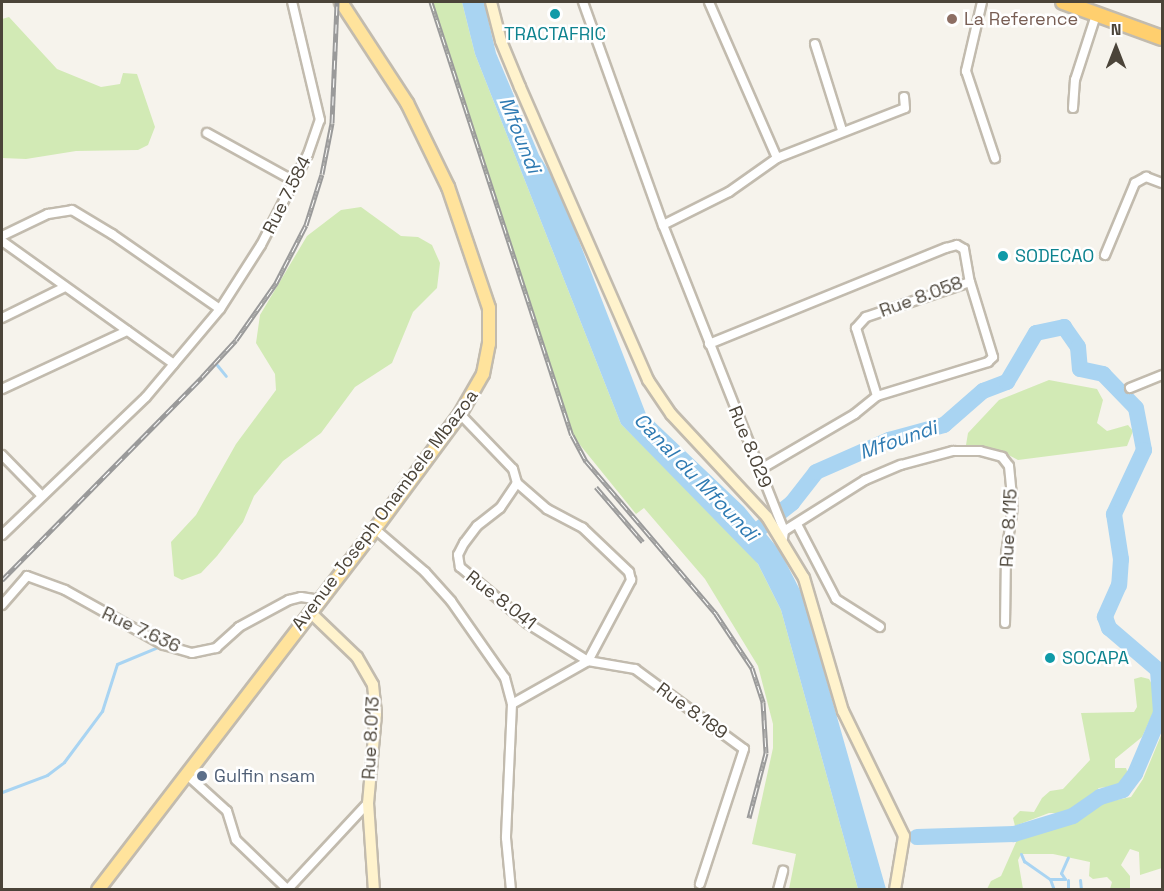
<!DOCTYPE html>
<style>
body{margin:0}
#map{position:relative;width:1164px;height:891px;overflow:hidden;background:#f6f3ec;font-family:"Space Grotesk",sans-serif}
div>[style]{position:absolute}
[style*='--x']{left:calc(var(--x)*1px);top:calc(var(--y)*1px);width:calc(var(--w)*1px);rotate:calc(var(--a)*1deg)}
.green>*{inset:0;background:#d2eab5}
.water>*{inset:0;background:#a9d4f2}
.stream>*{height:3px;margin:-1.5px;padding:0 1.5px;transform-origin:1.5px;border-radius:1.5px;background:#a9d4f2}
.river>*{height:16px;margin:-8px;padding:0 8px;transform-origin:8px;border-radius:8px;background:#a9d4f2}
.roads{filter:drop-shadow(2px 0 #c2bbae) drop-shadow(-2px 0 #c2bbae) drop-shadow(0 2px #c2bbae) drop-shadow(0 -2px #c2bbae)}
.street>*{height:8px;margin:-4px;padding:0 4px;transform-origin:4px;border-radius:4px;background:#fff}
.secondary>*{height:10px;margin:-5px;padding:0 5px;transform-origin:5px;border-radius:5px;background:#fff3cd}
.primary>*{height:12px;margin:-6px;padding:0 6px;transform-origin:6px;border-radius:6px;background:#ffe39c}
.highway>*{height:14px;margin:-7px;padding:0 7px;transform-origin:7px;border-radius:7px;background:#ffcf6e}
.rail>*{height:5px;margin-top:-2.5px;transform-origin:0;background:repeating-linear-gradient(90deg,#fff 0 9px,#9a9a9a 0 18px);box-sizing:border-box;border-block:2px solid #9a9a9a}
.dots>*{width:16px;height:16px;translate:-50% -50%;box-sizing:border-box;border:3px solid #fff;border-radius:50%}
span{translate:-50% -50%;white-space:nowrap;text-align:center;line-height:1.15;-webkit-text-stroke:5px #fff;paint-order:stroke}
.education-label{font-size:18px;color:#785e54}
.left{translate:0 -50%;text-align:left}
.culture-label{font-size:18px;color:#0d838f}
.street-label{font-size:18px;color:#4b4439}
.service-label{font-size:18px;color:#4e5e75}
.water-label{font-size:20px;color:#2e7ab2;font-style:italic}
.frame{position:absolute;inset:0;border:3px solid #4b4439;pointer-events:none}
.north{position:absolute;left:1086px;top:18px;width:60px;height:60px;-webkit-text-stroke:4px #fff;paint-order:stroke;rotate:0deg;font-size:16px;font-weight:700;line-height:24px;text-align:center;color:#4b4439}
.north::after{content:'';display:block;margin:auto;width:21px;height:27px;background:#4b4439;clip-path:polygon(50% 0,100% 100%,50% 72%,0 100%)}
</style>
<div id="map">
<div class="green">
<div style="clip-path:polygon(431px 2px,462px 2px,475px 54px,621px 424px,744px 545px,758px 564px,781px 610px,858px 889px,789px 889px,796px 854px,752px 844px,773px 748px,773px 724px,758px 666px,705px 579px,644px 508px,636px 514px,572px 435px)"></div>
<div style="clip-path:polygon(9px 17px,57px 69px,101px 87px,120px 84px,123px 73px,137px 74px,155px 127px,148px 145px,138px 150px,76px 151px,26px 159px,2px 158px,2px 19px)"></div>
<div style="clip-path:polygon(361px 207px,401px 236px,418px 237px,432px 245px,440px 263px,437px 288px,413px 312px,392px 363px,355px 387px,321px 433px,283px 461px,254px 496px,243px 522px,217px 556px,201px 573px,182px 580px,174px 576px,171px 542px,196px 515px,236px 444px,276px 390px,275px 374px,256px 343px,260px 315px,307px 236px,341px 210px)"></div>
<div style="clip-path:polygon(1049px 380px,1097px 389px,1103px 400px,1097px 423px,1107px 431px,1128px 425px,1133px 431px,1127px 446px,1018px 460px,1001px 451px,966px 445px,968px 433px,999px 400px)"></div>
<div style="clip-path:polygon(1141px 677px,1149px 679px,1153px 686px,1153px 713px,1142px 737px,1115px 759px,1115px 768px,1126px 768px,1128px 774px,1121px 785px,1099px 788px,1068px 813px,1049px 813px,1015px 826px,1013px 818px,1020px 811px,1034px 812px,1042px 798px,1050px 791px,1063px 789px,1090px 760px,1081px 713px,1134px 712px,1137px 707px,1134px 679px)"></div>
<div style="clip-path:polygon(1162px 733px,1162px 868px,1140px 875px,1139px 852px,1130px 849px,1121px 865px,1130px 876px,1130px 889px,1110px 889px,1112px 882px,1107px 877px,1093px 879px,1089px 876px,1090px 862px,1053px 854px,1021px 854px,1018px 860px,1023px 889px,987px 889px,991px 881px,1001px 876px,1017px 840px,1047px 824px,1070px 823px,1101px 803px,1131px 797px,1143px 779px)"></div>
</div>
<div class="water">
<div style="clip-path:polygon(462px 2px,484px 2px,496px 53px,539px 155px,557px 184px,646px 414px,744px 507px,780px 551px,802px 594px,886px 889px,858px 889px,781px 610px,758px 564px,621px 424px,475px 54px)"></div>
</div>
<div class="stream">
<div style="--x:217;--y:365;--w:14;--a:51"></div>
<div style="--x:2;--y:792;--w:48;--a:-20.7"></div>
<div style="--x:47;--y:775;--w:21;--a:-37"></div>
<div style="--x:64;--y:762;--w:64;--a:-53.3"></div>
<div style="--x:102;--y:711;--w:49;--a:-72.3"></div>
<div style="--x:117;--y:664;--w:44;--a:-22.5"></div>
<div style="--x:1021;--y:854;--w:8;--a:67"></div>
<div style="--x:1024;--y:861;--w:32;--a:35"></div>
<div style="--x:1050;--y:879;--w:12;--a:70"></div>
<div style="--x:1050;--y:879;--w:15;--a:0"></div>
<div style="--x:1065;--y:879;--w:7;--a:-124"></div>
<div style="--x:1061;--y:873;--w:17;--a:-66"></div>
<div style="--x:1080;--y:880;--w:10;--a:84"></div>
<div style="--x:1068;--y:890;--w:10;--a:-90"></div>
</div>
<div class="river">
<div style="--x:745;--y:526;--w:11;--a:45"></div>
<div style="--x:753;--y:534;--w:50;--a:-38.5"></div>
<div style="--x:792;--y:503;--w:39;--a:-52"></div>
<div style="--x:816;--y:472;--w:80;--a:-23.7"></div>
<div style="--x:889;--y:440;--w:57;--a:-15.3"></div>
<div style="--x:944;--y:425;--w:52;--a:-41.1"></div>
<div style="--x:983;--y:391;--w:26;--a:-21"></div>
<div style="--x:1007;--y:382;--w:57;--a:-59.4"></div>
<div style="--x:1036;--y:333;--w:29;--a:-12"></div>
<div style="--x:1064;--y:327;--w:24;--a:55"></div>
<div style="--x:1078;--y:347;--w:22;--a:85"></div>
<div style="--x:1080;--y:369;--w:24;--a:12"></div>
<div style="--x:1103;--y:374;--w:47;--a:45.9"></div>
<div style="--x:1136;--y:408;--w:43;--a:79.2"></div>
<div style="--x:1144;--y:450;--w:71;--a:115.1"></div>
<div style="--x:1114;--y:514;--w:46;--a:81.2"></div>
<div style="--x:1121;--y:559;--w:26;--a:94"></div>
<div style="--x:1119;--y:585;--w:35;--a:114"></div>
<div style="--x:1105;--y:617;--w:12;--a:70"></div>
<div style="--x:1109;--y:628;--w:65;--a:40.6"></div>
<div style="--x:1158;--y:670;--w:43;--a:86"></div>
<div style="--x:1161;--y:713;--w:66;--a:113.1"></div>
<div style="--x:1135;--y:774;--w:20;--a:127"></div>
<div style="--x:1123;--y:790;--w:24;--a:163"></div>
<div style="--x:1100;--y:797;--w:33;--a:145"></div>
<div style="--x:1073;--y:816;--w:62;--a:163"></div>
<div style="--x:1014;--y:834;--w:97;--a:178.2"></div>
</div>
<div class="roads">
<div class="street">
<div style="--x:583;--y:2;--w:237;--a:70.3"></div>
<div style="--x:663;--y:225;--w:329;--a:68.4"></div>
<div style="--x:784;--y:531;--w:7;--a:98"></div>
<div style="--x:982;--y:2;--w:71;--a:103.1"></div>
<div style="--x:966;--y:71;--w:92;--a:71.6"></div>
<div style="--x:815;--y:44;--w:90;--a:72.6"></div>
<div style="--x:1073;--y:108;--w:28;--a:-86"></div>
<div style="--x:1075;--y:80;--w:71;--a:-72.1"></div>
<div style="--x:207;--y:133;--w:99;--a:28.9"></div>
<div style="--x:777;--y:158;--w:137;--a:-21.3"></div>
<div style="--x:905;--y:108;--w:11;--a:-95"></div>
<div style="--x:663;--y:225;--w:74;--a:-26.6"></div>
<div style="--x:729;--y:192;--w:59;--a:-35.3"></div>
<div style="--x:777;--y:158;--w:170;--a:-113.6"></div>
<div style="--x:2;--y:236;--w:51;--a:-25.6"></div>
<div style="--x:48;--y:214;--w:24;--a:-9"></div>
<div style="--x:72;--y:210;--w:47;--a:31"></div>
<div style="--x:112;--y:234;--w:131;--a:34.8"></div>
<div style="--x:2;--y:241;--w:211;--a:35.6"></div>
<div style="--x:1105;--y:255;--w:78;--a:-67.4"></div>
<div style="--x:1135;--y:183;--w:13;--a:-29"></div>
<div style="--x:1146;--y:177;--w:17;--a:21"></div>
<div style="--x:2;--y:318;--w:70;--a:-26.2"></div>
<div style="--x:709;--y:344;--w:256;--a:-22.1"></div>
<div style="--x:946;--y:248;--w:11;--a:-15"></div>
<div style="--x:957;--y:245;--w:8;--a:30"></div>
<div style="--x:964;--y:249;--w:34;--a:80"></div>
<div style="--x:970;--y:282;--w:110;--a:161.4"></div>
<div style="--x:866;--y:317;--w:15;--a:132"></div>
<div style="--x:856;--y:328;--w:71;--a:72.8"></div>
<div style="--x:877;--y:396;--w:28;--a:141"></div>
<div style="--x:855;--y:414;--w:111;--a:149.7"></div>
<div style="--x:1130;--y:388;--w:35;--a:-22"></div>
<div style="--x:2;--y:389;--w:138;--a:-24.9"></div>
<div style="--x:877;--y:396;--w:116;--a:-17"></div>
<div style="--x:988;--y:362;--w:7;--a:-45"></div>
<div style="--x:993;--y:357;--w:78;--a:-107"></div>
<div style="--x:460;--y:414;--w:76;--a:46.1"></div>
<div style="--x:513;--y:469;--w:15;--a:74"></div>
<div style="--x:517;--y:483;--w:30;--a:124"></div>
<div style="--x:500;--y:508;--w:29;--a:142"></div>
<div style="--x:477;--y:526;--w:21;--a:127"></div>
<div style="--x:464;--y:543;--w:13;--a:117"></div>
<div style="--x:458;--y:555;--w:12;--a:81"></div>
<div style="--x:460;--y:567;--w:87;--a:39.9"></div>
<div style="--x:527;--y:623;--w:72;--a:31.9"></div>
<div style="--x:588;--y:661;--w:92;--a:-62"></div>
<div style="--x:631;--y:580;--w:8;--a:-104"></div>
<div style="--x:629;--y:572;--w:64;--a:-136.3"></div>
<div style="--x:583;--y:528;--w:41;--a:-152.2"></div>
<div style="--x:547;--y:509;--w:40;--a:-139"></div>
<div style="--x:2;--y:455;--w:56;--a:45.7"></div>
<div style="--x:798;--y:526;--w:82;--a:62.5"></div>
<div style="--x:836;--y:599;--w:52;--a:32.5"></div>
<div style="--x:375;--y:529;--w:66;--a:40.7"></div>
<div style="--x:425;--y:572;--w:39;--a:48"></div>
<div style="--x:451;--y:601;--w:94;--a:55"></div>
<div style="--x:505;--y:678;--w:27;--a:75"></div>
<div style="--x:512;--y:704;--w:134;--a:92.6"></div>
<div style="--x:506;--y:838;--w:52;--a:84.5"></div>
<div style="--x:784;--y:531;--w:96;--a:-32.2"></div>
<div style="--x:865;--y:480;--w:39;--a:-23"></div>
<div style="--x:901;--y:465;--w:54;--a:-15.1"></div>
<div style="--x:953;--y:451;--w:27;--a:0"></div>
<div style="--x:980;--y:451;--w:23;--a:15"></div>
<div style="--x:1002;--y:457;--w:11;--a:52"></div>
<div style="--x:1009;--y:466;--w:41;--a:84.4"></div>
<div style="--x:1013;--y:507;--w:48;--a:98.5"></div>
<div style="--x:1006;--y:554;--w:69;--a:90.8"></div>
<div style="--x:2;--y:535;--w:199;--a:-43.8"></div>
<div style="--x:146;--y:397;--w:115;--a:-49.9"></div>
<div style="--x:220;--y:309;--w:76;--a:-57.4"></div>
<div style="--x:261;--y:245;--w:102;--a:-62.7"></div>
<div style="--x:308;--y:154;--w:36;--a:-71"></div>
<div style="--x:320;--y:120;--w:121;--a:-103.3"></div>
<div style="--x:2;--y:605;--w:38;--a:-49"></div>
<div style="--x:27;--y:576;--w:40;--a:20.2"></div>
<div style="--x:65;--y:590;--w:113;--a:29.1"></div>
<div style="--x:164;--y:645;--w:29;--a:16"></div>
<div style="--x:192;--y:653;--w:25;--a:-12"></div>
<div style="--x:216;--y:648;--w:31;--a:-42"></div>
<div style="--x:239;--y:627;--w:57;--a:-28.4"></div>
<div style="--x:289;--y:600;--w:12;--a:-14"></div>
<div style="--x:301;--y:597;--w:18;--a:9"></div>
<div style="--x:512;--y:704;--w:87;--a:-29.5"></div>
<div style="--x:588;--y:661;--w:48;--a:9.7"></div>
<div style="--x:635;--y:669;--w:135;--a:36.3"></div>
<div style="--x:744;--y:749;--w:142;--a:108.1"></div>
<div style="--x:186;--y:774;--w:55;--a:42.1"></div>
<div style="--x:227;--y:811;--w:30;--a:73"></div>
<div style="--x:236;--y:840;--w:72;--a:43.9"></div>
<div style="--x:288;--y:889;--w:117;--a:-47.1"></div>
<div style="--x:778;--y:890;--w:20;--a:-75"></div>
</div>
<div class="secondary">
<div style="--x:491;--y:2;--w:40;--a:75.6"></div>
<div style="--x:501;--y:41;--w:50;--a:67.6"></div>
<div style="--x:520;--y:87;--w:320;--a:66.4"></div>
<div style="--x:648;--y:380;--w:41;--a:55.9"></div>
<div style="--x:671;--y:414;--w:141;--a:47"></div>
<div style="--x:767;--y:517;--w:71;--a:58.8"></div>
<div style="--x:804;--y:578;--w:139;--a:73.7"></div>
<div style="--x:843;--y:711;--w:139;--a:64"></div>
<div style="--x:904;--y:836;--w:55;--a:99.5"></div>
<div style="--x:310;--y:612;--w:65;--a:43.8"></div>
<div style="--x:357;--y:657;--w:32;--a:60"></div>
<div style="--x:373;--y:685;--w:29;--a:84"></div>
<div style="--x:376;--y:714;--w:89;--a:95.1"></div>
<div style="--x:368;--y:803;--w:87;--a:86.1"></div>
</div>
<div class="primary">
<div style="--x:98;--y:890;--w:455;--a:-52.5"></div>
<div style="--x:375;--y:529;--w:143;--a:-53.5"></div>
<div style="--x:460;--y:414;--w:46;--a:-60.1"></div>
<div style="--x:483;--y:374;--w:31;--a:-79"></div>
<div style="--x:489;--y:344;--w:36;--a:-90"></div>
<div style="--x:489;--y:308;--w:128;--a:-108.7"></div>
<div style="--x:448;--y:187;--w:93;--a:-116"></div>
<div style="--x:407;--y:103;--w:121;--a:-123.2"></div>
</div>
<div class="highway">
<div style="--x:1063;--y:2;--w:105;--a:20"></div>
</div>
</div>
<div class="rail">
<div style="--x:431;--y:2;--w:455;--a:72"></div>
<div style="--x:572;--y:435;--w:30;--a:62"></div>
<div style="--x:586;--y:461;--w:201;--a:49.6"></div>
<div style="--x:716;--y:614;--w:65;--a:56.3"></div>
<div style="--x:752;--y:668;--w:36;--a:72"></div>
<div style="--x:763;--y:702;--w:51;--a:86.6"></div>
<div style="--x:766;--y:753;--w:67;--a:104.7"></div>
<div style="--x:596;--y:487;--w:72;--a:49.5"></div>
<div style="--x:2;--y:580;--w:285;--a:-45.4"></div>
<div style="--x:202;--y:377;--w:50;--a:-47.4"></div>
<div style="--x:236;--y:340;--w:70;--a:-54.9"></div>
<div style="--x:276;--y:283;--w:65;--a:-62.7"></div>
<div style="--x:306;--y:225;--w:53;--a:-72.6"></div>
<div style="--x:322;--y:174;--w:52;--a:-78.9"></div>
<div style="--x:332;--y:123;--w:121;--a:-87.6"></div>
</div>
<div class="dots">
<div style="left:555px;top:14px;background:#0f9aa8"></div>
<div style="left:952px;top:19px;background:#8d6e63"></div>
<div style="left:1003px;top:256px;background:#0f9aa8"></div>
<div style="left:1050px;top:658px;background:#0f9aa8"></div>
<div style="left:202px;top:776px;background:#5c6f8a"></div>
</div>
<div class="education-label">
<span class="left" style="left:964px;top:19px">La Reference</span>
</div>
<div class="culture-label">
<span style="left:555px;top:34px">TRACTAFRIC</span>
<span class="left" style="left:1015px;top:256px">SODECAO</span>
<span class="left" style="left:1062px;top:658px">SOCAPA</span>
</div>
<div class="street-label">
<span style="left:287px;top:195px;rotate:-63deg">Rue 7.584</span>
<span style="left:921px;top:297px;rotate:-20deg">Rue 8.058</span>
<span style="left:750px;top:447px;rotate:68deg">Rue 8.029</span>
<span style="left:385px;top:510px;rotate:-53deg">Avenue Joseph Onambele Mbazoa</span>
<span style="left:1009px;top:528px;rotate:-87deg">Rue 8.115</span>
<span style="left:501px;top:600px;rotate:38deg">Rue 8.041</span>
<span style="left:141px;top:630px;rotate:25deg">Rue 7.636</span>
<span style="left:692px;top:711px;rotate:36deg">Rue 8.189</span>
<span style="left:371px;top:738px;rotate:-87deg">Rue 8.013</span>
</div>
<div class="service-label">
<span class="left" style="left:214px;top:776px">Gulfin nsam</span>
</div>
<div class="water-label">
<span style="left:520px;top:135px;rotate:68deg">Mfoundi</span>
<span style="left:898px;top:440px;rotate:-19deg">Mfoundi</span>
<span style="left:696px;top:477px;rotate:46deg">Canal du Mfoundi</span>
</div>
<div class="frame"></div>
<div class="north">N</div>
</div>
